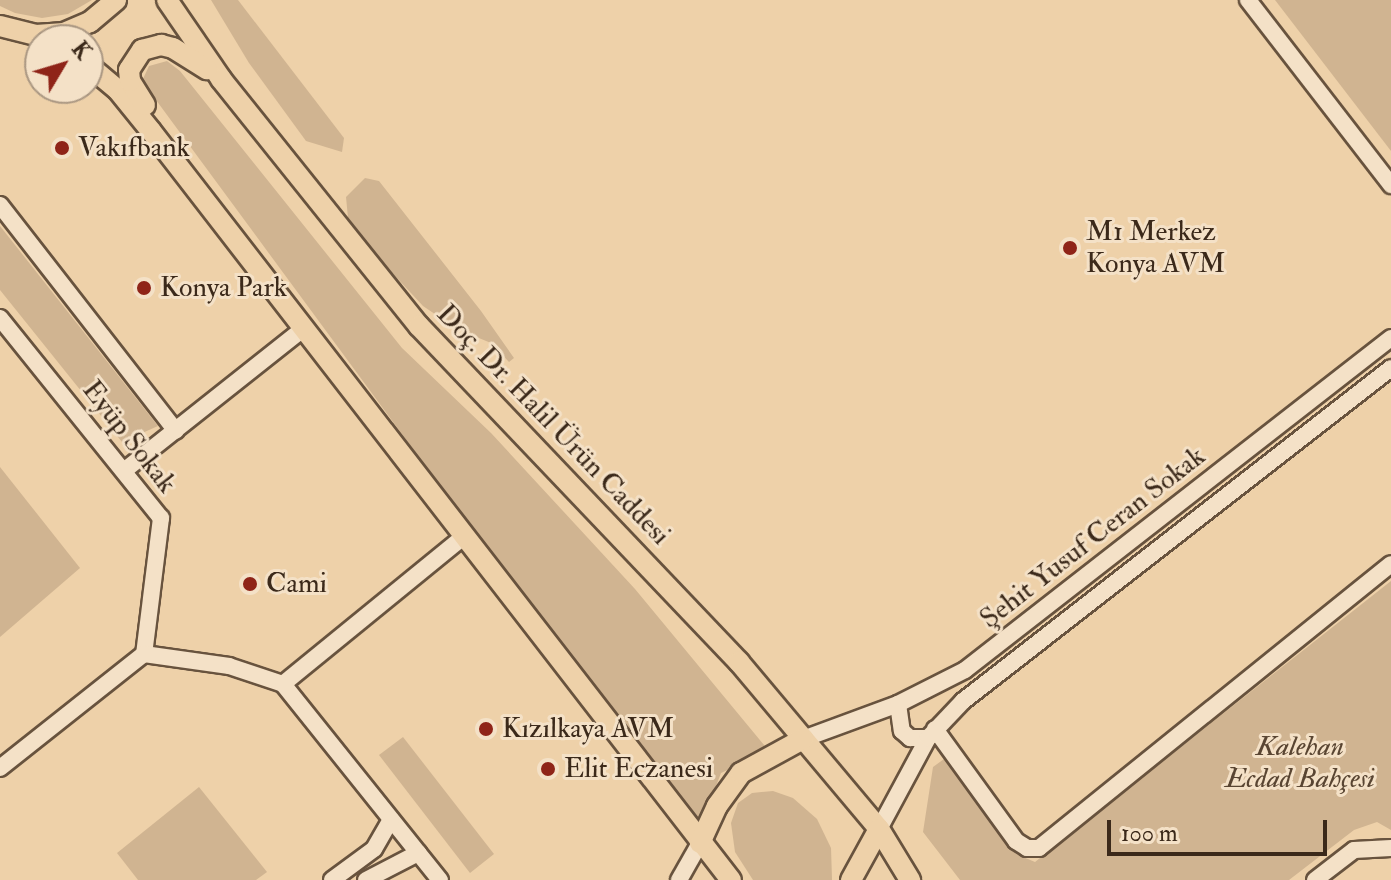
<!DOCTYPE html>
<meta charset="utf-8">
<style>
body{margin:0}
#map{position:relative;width:1391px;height:880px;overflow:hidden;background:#eed1a9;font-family:"IM FELL Double Pica",serif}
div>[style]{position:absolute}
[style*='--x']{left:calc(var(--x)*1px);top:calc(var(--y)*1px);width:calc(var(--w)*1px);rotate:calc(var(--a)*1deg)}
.green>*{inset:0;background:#d0b491}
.roads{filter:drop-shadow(2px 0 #68533e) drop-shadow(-2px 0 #68533e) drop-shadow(0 2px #68533e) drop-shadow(0 -2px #68533e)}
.minor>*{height:16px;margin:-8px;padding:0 8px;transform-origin:8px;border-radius:8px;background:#f4e1c7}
.major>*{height:20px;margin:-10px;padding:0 10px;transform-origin:10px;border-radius:10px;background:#eed1a9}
.dots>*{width:22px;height:22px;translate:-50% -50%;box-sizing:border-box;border:4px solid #f4e1c7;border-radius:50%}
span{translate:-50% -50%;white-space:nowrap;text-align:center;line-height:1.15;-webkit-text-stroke:6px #f4e1c7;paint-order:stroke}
.poi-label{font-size:28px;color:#3b291a}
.left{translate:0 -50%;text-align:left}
.street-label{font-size:28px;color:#3b291a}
.park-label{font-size:28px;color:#594532;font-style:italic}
.north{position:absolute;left:24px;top:24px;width:80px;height:80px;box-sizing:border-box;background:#f4e1c7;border:2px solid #aa9782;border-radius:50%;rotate:52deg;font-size:22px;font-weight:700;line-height:32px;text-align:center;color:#3b291a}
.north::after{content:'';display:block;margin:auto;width:28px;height:36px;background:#8f2418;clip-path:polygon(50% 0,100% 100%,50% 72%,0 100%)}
.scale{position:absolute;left:1107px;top:820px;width:220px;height:36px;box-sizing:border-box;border:4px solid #3b291a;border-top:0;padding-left:10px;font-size:24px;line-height:28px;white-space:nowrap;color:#3b291a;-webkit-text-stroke:6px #f4e1c7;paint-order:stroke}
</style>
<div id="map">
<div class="green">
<div style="clip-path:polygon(0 0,92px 0,68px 14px,42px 18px,15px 13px,0 6px)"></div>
<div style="clip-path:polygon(211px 0,238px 0,344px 138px,342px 152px,306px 141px,249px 63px)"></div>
<div style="clip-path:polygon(1275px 0,1391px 0,1391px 151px)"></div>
<div style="clip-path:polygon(167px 61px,180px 71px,402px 348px,491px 433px,635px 589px,769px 751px,721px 773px,701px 825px,519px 593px,142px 81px,149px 66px)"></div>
<div style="clip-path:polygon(365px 178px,379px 181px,481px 311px,514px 358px,509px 362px,491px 343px,457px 329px,423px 306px,358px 236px,348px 218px,346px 197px)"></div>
<div style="clip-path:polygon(0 226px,158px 426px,122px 442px,0 290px)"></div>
<div style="clip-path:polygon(0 467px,80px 568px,0 637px)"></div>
<div style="clip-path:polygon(1391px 581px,1391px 830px,1377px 822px,1354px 830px,1289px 880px,960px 880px,923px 832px,933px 767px,944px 759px,1016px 854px,1035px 862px)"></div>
<div style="clip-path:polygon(403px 737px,494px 854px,470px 873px,379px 755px)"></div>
<div style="clip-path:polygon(199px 787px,267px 872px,256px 880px,138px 880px,117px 853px)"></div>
<div style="clip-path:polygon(773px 791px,793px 798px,817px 819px,831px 848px,832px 880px,753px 880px,735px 852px,731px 823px,738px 803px,752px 793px)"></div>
</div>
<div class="roads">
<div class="minor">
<div style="--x:1248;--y:0;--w:234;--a:52.3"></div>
<div style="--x:0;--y:205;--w:286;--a:52.1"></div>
<div style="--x:0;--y:318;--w:257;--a:51.2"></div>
<div style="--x:161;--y:518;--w:137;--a:97.1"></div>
<div style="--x:125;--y:470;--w:227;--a:-38.4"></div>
<div style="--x:283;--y:684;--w:232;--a:-39.2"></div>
<div style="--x:898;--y:704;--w:27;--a:82"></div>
<div style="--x:902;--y:731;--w:11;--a:41"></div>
<div style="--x:910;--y:738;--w:18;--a:0"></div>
<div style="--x:935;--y:729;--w:138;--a:54.1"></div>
<div style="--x:1016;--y:841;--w:13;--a:32"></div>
<div style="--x:1027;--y:848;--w:12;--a:0"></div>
<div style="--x:1039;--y:848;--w:452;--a:-38.9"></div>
<div style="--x:803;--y:739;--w:101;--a:-20.2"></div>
<div style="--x:898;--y:704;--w:75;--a:-26.9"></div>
<div style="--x:965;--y:670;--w:540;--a:-37.93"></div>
<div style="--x:0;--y:768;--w:184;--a:-38.4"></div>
<div style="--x:144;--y:654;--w:86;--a:8"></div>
<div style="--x:229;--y:666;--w:57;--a:18.4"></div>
<div style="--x:283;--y:684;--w:251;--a:51.3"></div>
<div style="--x:879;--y:829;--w:103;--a:-61.7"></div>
<div style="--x:928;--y:738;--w:51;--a:-46.6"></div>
<div style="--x:963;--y:701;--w:542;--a:-37.88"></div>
<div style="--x:332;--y:880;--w:52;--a:-36.4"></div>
<div style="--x:374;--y:849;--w:34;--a:-60"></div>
<div style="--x:366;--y:880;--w:59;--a:-27.4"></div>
<div style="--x:679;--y:880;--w:43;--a:-60.4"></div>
<div style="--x:1315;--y:880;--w:49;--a:-37.6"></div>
<div style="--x:1354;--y:850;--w:37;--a:-3"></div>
</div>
<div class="major">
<div style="--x:167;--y:0;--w:96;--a:55.6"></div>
<div style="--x:221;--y:79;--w:317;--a:51.3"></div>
<div style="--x:419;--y:326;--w:464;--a:46.4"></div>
<div style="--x:739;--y:662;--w:218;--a:50"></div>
<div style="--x:879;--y:829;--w:60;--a:58.7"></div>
<div style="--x:0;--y:26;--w:37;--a:14"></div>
<div style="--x:36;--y:35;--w:28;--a:-4"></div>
<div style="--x:64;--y:33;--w:28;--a:-23"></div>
<div style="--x:90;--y:22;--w:34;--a:-40"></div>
<div style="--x:88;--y:65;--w:38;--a:40"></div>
<div style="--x:117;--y:89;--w:54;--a:51"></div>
<div style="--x:151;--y:131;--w:947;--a:52.25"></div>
<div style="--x:145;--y:105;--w:28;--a:-122"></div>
<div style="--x:130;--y:81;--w:11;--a:-95"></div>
<div style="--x:129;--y:70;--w:24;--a:-57"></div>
<div style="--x:142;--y:50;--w:20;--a:-15"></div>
<div style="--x:161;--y:45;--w:12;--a:14"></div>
<div style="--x:173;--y:48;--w:40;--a:32"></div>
<div style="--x:700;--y:843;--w:41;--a:-65.3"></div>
<div style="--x:717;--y:806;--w:41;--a:-54"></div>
<div style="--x:741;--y:773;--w:71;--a:-28.7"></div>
<div style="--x:851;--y:880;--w:58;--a:-61.2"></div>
</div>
</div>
<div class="dots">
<div style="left:62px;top:148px;background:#8f2418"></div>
<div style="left:1070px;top:248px;background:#8f2418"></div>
<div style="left:144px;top:288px;background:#8f2418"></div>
<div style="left:250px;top:584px;background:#8f2418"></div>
<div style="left:486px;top:729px;background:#8f2418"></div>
<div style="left:548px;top:769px;background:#8f2418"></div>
</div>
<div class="poi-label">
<span class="left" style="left:78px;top:148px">Vakıfbank</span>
<span class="left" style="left:1086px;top:248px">M1 Merkez<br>Konya AVM</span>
<span class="left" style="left:160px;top:288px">Konya Park</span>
<span class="left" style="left:266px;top:584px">Cami</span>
<span class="left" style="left:502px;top:729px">Kızılkaya AVM</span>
<span class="left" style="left:564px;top:769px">Elit Eczanesi</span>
</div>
<div class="street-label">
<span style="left:553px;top:425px;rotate:46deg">Doç. Dr. Halil Ürün Caddesi</span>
<span style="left:129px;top:437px;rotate:52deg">Eyüp Sokak</span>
<span style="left:1093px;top:538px;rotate:-38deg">Şehit Yusuf Ceran Sokak</span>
</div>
<div class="park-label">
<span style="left:1300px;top:763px">Kalehan<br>Ecdad Bahçesi</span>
</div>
<div class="north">K</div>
<div class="scale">100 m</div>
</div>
